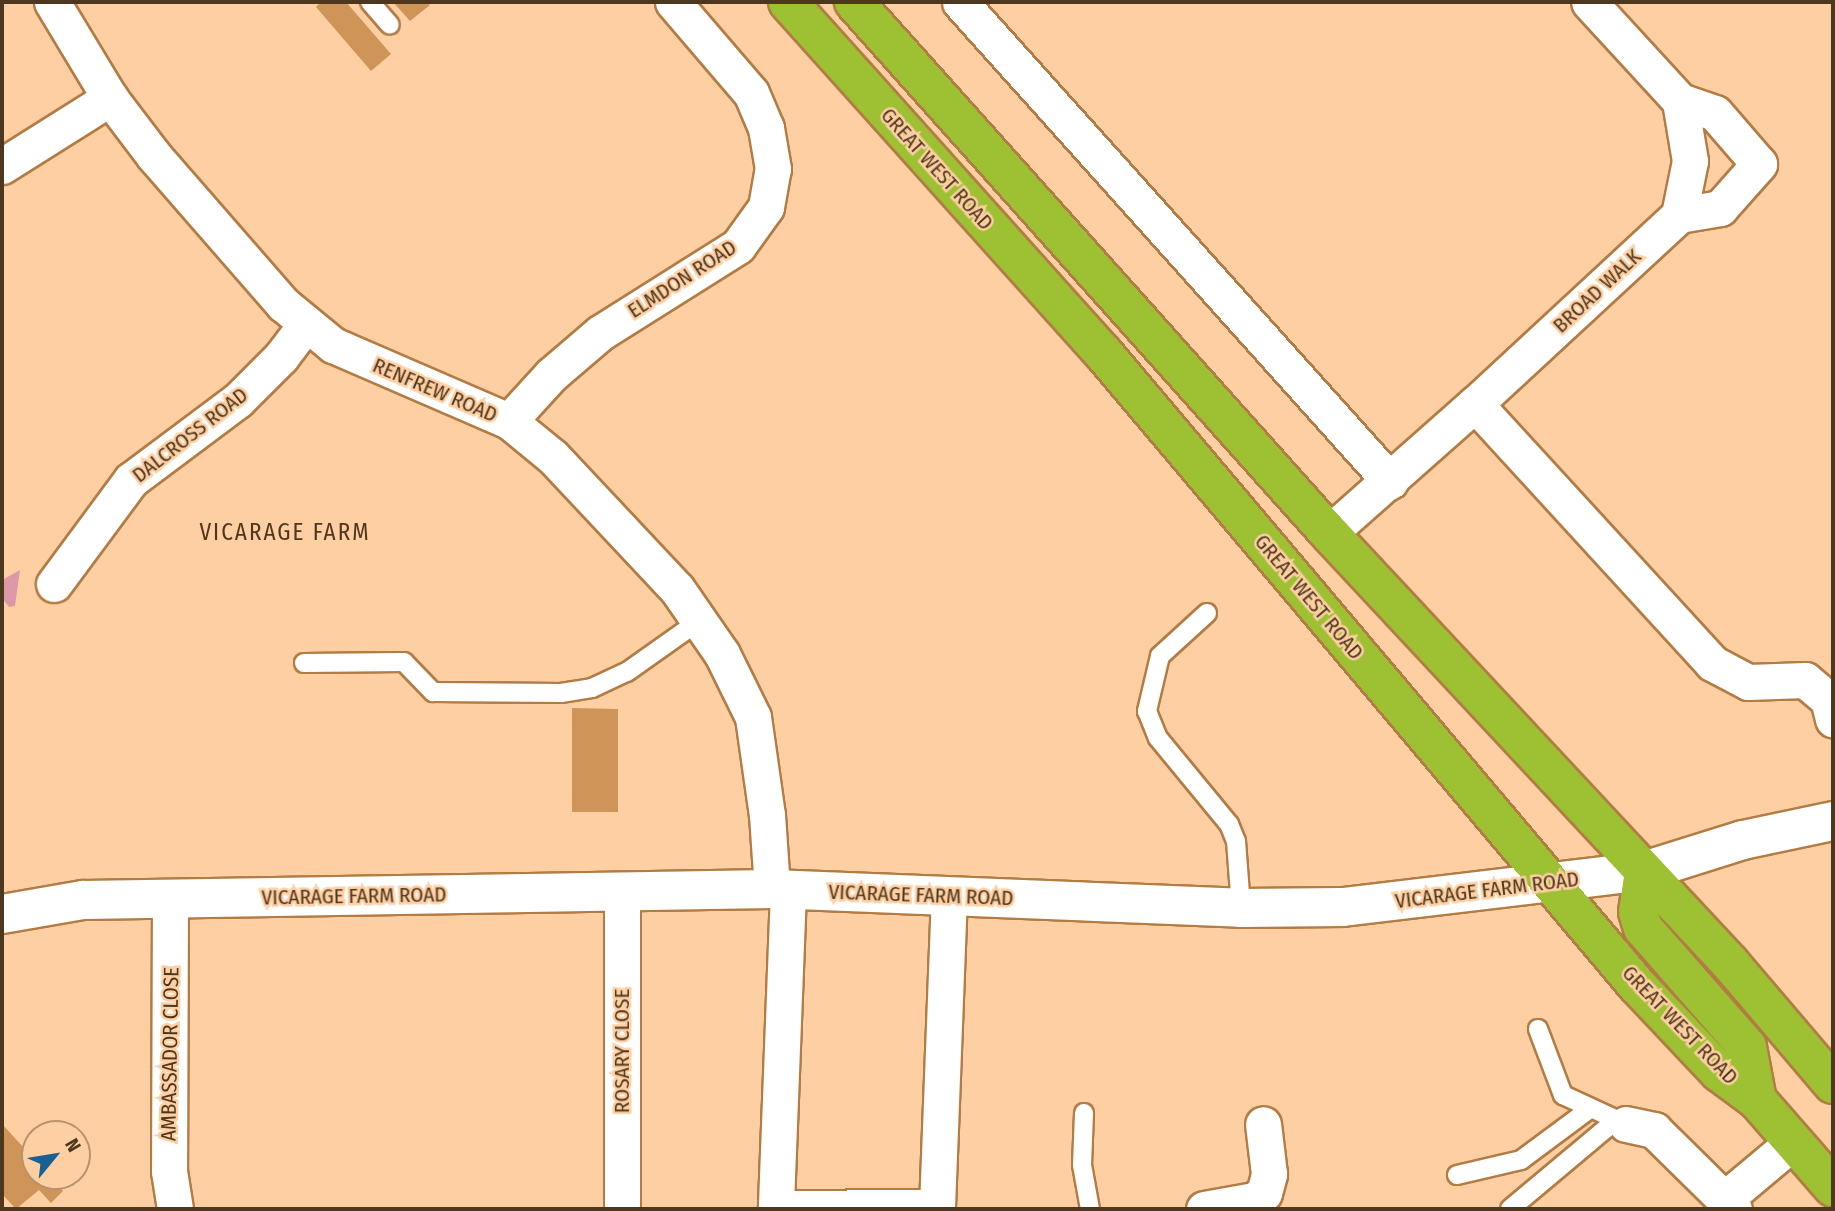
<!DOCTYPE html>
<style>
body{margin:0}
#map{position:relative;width:1835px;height:1211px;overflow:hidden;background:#fecfa2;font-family:"Fira Sans Condensed",sans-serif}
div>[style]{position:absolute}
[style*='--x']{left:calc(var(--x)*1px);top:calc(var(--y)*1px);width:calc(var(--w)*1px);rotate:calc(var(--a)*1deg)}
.green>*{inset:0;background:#de99a8}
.building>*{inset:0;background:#ce9458}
.roads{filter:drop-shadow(2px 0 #b37c44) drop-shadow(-2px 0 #b37c44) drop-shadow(0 2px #b37c44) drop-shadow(0 -2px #b37c44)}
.service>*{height:18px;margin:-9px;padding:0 9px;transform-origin:9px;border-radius:9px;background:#fff}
.minor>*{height:35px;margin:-17.5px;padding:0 17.5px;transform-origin:17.5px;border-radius:17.5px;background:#fff}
.tertiary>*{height:38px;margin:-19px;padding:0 19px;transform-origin:19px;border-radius:19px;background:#fff}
.trunk>*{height:38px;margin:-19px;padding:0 19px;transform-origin:19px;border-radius:19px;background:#9ec033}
span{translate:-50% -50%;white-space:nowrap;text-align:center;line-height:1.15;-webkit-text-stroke:5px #fecfa2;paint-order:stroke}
.street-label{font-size:21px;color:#4e371f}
.neighbourhood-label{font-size:23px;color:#4e371f;letter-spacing:2px}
.frame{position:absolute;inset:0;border:4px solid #4e371f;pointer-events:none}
.north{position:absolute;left:21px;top:1120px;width:70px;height:70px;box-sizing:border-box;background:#fecfa2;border:2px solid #b8926e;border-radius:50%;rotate:60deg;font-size:19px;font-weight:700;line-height:28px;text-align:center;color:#4e371f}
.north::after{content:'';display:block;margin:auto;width:24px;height:32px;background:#196195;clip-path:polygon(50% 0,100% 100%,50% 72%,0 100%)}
</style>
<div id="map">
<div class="green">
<div style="clip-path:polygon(20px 570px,15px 606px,9px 607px,2px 598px,2px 580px)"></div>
</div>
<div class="building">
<div style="clip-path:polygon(321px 2px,346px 2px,391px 54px,371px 71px,316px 7px)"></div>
<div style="clip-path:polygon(393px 2px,427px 2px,430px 5px,410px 21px)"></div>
<div style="clip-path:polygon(572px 708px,618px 709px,618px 812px,572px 812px)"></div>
<div style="clip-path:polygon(2px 1124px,35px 1160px,35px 1176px,49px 1176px,63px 1191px,51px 1203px,39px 1190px,16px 1209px,2px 1194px)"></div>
</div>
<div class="roads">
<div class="service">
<div style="--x:370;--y:2;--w:30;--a:49"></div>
<div style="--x:1207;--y:613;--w:64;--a:137.5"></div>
<div style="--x:1160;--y:656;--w:57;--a:103.3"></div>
<div style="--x:1147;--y:711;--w:29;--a:68"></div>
<div style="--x:1158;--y:738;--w:112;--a:50.5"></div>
<div style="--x:1229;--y:824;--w:18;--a:68"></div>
<div style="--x:1236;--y:841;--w:67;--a:85.7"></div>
<div style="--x:304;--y:663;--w:100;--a:-0.6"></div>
<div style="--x:404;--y:662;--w:42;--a:46"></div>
<div style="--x:433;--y:692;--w:128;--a:0.4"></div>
<div style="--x:561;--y:693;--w:31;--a:-9"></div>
<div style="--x:592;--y:688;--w:38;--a:-25"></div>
<div style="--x:627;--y:672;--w:88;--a:-35.3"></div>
<div style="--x:1538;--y:1029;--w:71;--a:69.3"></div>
<div style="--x:1563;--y:1095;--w:69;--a:24.7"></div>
<div style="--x:1084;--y:1113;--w:52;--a:92.2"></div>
<div style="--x:1082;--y:1165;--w:45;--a:79.7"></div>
<div style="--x:1457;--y:1175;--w:66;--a:-13.2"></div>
<div style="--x:1521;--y:1160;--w:87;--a:-36.6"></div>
<div style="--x:1510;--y:1209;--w:138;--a:-40"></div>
</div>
<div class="minor">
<div style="--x:52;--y:2;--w:112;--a:58.9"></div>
<div style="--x:110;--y:98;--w:73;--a:52.8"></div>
<div style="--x:154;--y:156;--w:196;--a:48.9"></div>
<div style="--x:283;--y:304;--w:65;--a:39.4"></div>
<div style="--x:333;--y:345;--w:192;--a:23.4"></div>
<div style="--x:509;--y:421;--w:57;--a:39.3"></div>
<div style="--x:553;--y:457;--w:181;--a:46.8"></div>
<div style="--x:677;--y:589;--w:79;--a:55.3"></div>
<div style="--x:722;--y:654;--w:70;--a:63.8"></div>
<div style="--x:753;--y:717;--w:99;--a:81.9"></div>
<div style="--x:767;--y:815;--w:74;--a:86.1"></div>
<div style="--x:960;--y:2;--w:644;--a:48.09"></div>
<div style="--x:2;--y:166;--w:128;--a:-32.2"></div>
<div style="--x:1679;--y:215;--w:42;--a:-9.7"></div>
<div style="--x:1720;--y:208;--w:59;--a:-48.4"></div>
<div style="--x:1759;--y:164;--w:67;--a:-130.8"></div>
<div style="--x:1715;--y:113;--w:37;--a:-161"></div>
<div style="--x:1475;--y:404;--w:351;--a:47.5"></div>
<div style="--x:1712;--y:663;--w:41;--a:27.8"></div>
<div style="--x:1748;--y:682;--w:57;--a:-2"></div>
<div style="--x:1805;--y:680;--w:30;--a:40"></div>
<div style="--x:1828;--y:699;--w:21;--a:76"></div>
<div style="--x:509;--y:421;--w:62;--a:-47.6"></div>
<div style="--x:551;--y:375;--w:65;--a:-40.6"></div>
<div style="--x:600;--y:333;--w:163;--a:-32.2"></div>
<div style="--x:738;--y:246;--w:48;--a:-54.3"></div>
<div style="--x:766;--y:207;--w:39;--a:-80"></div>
<div style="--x:773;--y:169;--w:42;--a:-99.7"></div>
<div style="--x:766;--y:128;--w:38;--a:-113"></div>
<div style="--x:751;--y:93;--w:120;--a:-130.6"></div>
<div style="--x:1329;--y:533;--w:195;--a:-41.5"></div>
<div style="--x:1475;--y:404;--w:278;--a:-42.8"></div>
<div style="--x:1679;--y:215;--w:55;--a:-78.5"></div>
<div style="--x:1690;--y:161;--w:61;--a:-99.5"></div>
<div style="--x:1680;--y:101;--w:134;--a:-132.6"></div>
<div style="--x:54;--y:584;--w:129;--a:-53.5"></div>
<div style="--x:131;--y:480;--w:134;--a:-36.8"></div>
<div style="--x:238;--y:400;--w:61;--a:-45"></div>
<div style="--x:281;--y:357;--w:41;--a:-52.9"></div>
<div style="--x:788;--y:891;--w:317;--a:92.2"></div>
<div style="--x:776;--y:1208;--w:161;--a:-0.4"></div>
<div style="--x:937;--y:1207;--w:311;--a:-87.8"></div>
<div style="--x:170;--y:898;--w:273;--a:90.2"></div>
<div style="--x:169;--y:1171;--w:38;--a:81"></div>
<div style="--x:1626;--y:1124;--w:29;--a:12"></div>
<div style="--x:1654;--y:1130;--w:112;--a:44.6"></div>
<div style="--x:1725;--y:1199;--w:89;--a:-40"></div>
<div style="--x:622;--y:1209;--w:315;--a:-90"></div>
<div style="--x:1204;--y:1209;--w:51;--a:-10.2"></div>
<div style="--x:1254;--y:1200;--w:12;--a:-35"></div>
<div style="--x:1264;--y:1193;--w:20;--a:-75"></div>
<div style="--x:1269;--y:1174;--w:50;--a:-96.8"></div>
</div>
<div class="tertiary">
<div style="--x:2;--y:914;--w:82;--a:-9.8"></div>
<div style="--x:83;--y:900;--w:689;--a:-0.91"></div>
<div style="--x:772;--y:889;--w:469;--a:2.3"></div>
<div style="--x:1241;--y:908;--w:102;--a:-0.6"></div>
<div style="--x:1343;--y:907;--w:303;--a:-6.8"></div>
<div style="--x:1644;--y:871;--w:104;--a:-17.4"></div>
<div style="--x:1743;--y:840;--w:92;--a:-11.9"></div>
</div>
<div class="trunk">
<div style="--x:788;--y:2;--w:473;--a:48.1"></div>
<div style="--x:1104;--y:354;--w:825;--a:49.82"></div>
<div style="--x:1636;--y:984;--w:121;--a:46.7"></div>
<div style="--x:1719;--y:1072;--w:47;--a:36.4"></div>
<div style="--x:1757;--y:1100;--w:116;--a:48.9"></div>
<div style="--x:854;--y:2;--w:712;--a:48.19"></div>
<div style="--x:1329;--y:533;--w:588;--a:47"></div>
<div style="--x:1730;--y:963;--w:159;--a:49.6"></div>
<div style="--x:1644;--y:871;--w:41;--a:98.3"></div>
<div style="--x:1638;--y:912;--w:17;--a:73"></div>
<div style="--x:1643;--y:928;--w:158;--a:48.8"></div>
<div style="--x:1747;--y:1047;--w:54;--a:79.3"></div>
</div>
</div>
<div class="street-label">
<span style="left:937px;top:169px;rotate:48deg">GREAT WEST ROAD</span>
<span style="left:682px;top:279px;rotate:-33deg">ELMDON ROAD</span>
<span style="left:1597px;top:291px;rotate:-43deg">BROAD WALK</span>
<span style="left:435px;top:390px;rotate:23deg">RENFREW ROAD</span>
<span style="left:190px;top:435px;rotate:-38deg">DALCROSS ROAD</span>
<span style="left:1309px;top:597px;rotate:50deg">GREAT WEST ROAD</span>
<span style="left:1487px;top:890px;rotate:-7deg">VICARAGE FARM ROAD</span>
<span style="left:921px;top:895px;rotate:2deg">VICARAGE FARM ROAD</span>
<span style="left:354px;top:896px;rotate:-1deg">VICARAGE FARM ROAD</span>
<span style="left:1680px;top:1025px;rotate:46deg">GREAT WEST ROAD</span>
<span style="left:622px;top:1051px;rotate:-90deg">ROSARY CLOSE</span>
<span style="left:170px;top:1054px;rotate:-89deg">AMBASSADOR CLOSE</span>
</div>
<div class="neighbourhood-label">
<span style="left:285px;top:532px">VICARAGE FARM</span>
</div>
<div class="frame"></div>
<div class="north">N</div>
</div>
